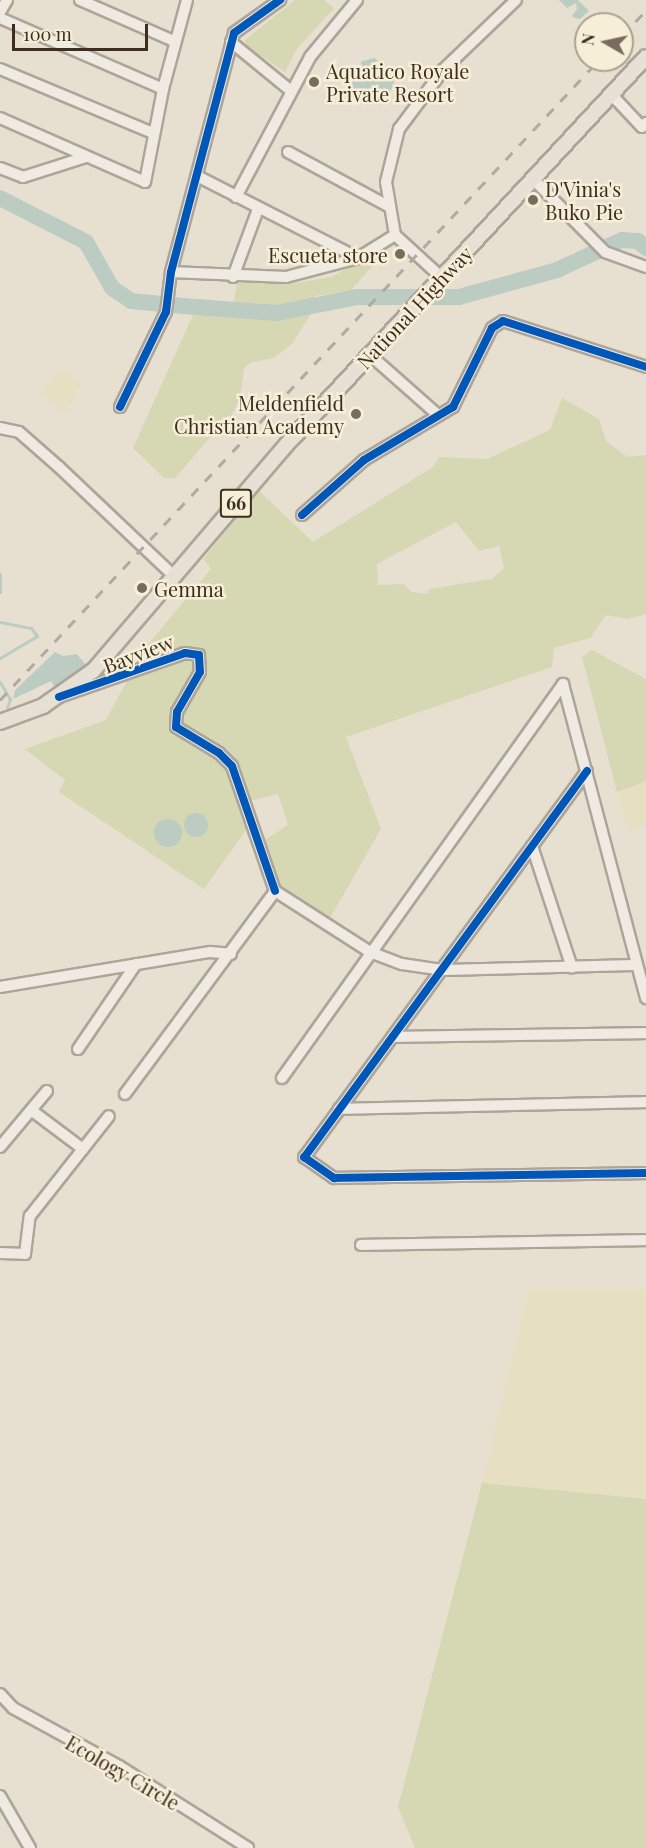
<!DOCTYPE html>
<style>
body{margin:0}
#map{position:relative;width:646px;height:1848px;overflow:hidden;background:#e7e0d1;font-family:"Playfair Display",serif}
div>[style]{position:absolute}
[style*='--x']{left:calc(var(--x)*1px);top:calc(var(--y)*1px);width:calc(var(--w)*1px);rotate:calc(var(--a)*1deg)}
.farmland>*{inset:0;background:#e6dfc2}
.green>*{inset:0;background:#d6d7b3}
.water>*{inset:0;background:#bcccc2}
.round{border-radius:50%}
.stream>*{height:3px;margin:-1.5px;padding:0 1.5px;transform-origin:1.5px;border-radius:1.5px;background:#bcccc2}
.river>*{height:16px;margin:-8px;padding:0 8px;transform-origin:8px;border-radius:8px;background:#bcccc2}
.roads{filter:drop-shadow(2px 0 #ada599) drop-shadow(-2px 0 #ada599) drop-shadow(0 2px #ada599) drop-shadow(0 -2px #ada599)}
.minor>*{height:10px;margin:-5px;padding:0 5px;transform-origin:5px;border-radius:5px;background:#efebe3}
.major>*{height:14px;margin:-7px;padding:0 7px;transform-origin:7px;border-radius:7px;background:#e6e1d4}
.rail>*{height:3px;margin-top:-1.5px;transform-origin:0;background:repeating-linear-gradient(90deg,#afaaa2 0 10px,transparent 0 20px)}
.cycleway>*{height:8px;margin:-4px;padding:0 4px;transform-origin:4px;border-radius:4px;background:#0057b8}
.dots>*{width:16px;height:16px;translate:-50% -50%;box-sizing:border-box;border:3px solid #f7eed8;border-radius:50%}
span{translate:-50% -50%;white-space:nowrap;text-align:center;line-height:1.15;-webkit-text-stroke:5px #f7eed8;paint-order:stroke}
.shield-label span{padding:2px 4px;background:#f7eed8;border:2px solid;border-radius:4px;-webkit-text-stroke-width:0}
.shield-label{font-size:18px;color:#3d2e20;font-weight:700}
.poi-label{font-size:20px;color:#3d2e20}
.left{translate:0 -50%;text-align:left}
.right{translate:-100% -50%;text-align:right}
.street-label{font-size:20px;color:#3d2e20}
.north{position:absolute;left:574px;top:12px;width:60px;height:60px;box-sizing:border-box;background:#f7eed8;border:2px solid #ada18e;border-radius:50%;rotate:279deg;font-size:16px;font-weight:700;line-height:24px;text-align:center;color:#3d2e20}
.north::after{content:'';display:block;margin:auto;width:21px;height:27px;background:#786c5e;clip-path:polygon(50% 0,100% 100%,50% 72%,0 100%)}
.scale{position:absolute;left:12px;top:24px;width:136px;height:27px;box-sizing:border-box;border:3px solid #3d2e20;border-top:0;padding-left:8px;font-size:18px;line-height:21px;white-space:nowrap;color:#3d2e20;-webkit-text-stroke:4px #f7eed8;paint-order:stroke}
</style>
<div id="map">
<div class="farmland">
<div style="clip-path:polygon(61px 370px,82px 382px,66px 413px,39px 393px)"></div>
<div style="clip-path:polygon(646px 781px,646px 826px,628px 832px,617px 792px)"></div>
<div style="clip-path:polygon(529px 1290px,646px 1290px,646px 1499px,482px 1483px)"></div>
</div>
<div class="green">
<div style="clip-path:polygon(295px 0,324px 0,334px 8px,296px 50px,285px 72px,245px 45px,245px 40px)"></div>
<div style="clip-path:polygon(390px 246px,351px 290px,315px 296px,315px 307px,292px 344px,274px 358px,252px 362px,244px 368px,240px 399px,226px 426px,219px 427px,175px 478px,164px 478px,133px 448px,197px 306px,233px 307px,237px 282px,289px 284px,331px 277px)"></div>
<div style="clip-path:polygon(evenodd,562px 398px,599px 419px,606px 441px,627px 457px,646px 455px,646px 614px,627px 619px,606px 615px,590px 638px,554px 648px,552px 667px,346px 737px,381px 829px,329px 920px,277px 884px,265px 840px,288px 825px,278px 794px,240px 803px,246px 830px,204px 889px,59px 792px,65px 780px,25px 749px,106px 720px,144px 649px,211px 569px,203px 559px,259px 491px,313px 542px,433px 467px,439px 457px,487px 459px,550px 430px,562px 398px,456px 522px,479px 551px,499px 546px,504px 568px,492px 579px,429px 589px,428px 594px,411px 592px,404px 584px,378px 585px,377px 564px,456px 522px)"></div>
<div style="clip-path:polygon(592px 650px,646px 679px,646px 781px,617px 792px,582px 657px)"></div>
<div style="clip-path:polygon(482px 1483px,646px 1499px,646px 1848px,415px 1848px,398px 1807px)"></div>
</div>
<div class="water">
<div style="clip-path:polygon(559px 0,578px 0,589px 11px,580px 19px,575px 18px,572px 16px,577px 9px,576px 3px,567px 8px)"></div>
<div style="clip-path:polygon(375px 58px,393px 77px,394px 86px,389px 92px,371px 89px,365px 93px,371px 103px,351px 92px,354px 75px,362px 61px)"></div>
<div style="clip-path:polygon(55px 652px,63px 656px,77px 654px,86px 665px,63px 688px,55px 688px,51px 681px,13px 699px,15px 690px)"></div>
<div class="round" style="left:184px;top:813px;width:24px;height:24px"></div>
<div class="round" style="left:154px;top:819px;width:28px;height:28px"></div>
</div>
<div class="stream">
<div style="--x:0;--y:574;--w:18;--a:90"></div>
<div style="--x:0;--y:622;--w:32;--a:11"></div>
<div style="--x:31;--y:628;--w:10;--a:53"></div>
<div style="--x:37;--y:636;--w:43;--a:149.3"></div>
<div style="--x:0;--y:682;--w:20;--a:60"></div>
<div style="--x:10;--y:699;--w:9;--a:108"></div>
</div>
<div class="river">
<div style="--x:0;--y:198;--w:97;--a:27.1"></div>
<div style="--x:86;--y:242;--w:53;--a:60.5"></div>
<div style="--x:112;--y:288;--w:23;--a:34"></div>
<div style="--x:131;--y:301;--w:52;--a:5.5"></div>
<div style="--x:183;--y:306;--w:94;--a:4.3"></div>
<div style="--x:277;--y:313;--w:82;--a:-11.3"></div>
<div style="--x:357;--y:297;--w:102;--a:0"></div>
<div style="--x:459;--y:297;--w:102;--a:-15.4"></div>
<div style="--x:557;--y:270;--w:72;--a:-24.8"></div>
<div style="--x:622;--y:240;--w:16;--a:4"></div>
<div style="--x:638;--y:241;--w:11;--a:41"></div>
</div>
<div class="roads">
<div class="minor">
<div style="--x:80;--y:0;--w:103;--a:23.6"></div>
<div style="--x:0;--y:12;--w:14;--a:-60"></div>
<div style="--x:0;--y:18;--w:178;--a:23.5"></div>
<div style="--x:231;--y:42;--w:77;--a:39.2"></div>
<div style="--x:0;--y:69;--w:166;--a:22.7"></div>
<div style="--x:611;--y:94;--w:45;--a:46.8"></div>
<div style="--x:642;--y:127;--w:6;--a:-45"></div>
<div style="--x:0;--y:118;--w:158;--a:23.8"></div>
<div style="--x:145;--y:182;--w:95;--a:-79"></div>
<div style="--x:163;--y:89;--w:92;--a:-74.9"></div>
<div style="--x:288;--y:152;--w:114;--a:28.4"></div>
<div style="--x:0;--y:168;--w:25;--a:21"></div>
<div style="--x:23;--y:177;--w:66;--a:-17.6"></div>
<div style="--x:199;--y:177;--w:178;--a:27"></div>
<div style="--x:533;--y:179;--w:103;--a:45.4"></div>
<div style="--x:605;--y:252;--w:44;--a:20.1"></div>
<div style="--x:236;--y:197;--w:158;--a:-62.1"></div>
<div style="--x:310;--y:57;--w:74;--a:-50.5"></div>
<div style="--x:395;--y:235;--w:54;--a:-99.6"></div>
<div style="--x:386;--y:182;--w:55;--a:-76.2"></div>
<div style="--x:399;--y:129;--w:74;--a:-53.3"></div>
<div style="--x:443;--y:70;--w:101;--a:-43.8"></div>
<div style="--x:171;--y:272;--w:115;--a:2.5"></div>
<div style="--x:286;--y:277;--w:74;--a:-14.8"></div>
<div style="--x:358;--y:258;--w:44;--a:-31.9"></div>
<div style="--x:395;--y:235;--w:62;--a:42.4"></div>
<div style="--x:233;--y:277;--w:72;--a:-69.8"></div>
<div style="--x:369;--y:354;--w:92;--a:41.5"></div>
<div style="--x:120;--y:407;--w:106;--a:-64.2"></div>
<div style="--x:166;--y:312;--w:40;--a:-82.9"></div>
<div style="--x:171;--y:272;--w:247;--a:-75.2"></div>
<div style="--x:234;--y:33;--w:57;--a:-35.7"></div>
<div style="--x:0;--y:428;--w:19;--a:12"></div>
<div style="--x:19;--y:432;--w:53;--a:41.2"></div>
<div style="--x:59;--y:467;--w:158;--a:43.5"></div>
<div style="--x:302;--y:515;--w:83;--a:-41.6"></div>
<div style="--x:364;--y:460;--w:104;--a:-30.8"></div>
<div style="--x:453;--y:407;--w:88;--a:-63.7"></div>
<div style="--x:492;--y:328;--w:13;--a:-32"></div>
<div style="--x:503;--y:321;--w:150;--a:17.8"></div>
<div style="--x:563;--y:684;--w:325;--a:75.2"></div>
<div style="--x:59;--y:697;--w:133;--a:-19.2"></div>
<div style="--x:185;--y:653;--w:14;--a:8"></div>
<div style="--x:199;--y:655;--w:17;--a:87"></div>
<div style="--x:200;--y:672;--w:46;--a:119.9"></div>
<div style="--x:177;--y:712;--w:15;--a:94"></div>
<div style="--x:176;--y:727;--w:50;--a:31.2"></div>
<div style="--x:219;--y:753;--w:18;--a:45"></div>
<div style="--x:232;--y:766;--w:132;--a:71"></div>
<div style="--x:587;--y:771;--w:479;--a:126.2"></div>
<div style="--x:304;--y:1157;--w:37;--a:35"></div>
<div style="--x:334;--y:1178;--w:312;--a:-0.9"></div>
<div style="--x:532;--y:846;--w:128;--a:71.8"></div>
<div style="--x:275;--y:891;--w:113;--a:32.7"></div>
<div style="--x:370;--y:952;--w:34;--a:21"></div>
<div style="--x:402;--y:964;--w:40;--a:8.5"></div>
<div style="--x:442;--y:970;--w:195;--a:-1.5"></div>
<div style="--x:0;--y:987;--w:213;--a:-9.5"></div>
<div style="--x:210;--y:952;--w:21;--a:5"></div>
<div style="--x:393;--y:1037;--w:253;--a:-0.9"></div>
<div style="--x:78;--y:1049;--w:103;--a:-55.7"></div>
<div style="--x:282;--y:1078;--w:484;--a:-54.5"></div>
<div style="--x:125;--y:1094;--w:252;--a:-53.5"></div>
<div style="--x:339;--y:1109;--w:307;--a:-1.3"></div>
<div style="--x:31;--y:1110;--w:65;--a:36.9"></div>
<div style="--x:0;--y:1147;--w:73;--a:-50"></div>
<div style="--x:361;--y:1245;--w:285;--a:-1"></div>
<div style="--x:0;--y:1253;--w:25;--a:2"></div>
<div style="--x:25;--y:1254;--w:38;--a:-83"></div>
<div style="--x:30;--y:1216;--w:127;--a:-51.7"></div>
<div style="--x:0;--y:1694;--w:19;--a:47"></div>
<div style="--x:13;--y:1708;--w:121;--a:28.7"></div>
<div style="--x:119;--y:1766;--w:153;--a:32.4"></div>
<div style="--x:0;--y:1796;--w:60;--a:60"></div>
</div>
<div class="major">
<div style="--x:0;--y:722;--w:46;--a:-20.4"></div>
<div style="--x:43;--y:706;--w:62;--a:-35.2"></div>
<div style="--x:94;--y:670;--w:299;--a:-49.5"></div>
<div style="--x:288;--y:443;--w:526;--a:-47.16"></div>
</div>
</div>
<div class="rail">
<div style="--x:622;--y:36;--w:35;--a:-47"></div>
<div style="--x:0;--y:700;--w:877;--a:-46.9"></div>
</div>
<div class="cycleway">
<div style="--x:120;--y:407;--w:106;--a:-64.2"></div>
<div style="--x:166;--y:312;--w:40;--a:-82.9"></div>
<div style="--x:171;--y:272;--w:247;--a:-75.2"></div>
<div style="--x:234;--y:33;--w:57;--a:-35.7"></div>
<div style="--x:302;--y:515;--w:83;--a:-41.6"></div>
<div style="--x:364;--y:460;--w:104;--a:-30.8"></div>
<div style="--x:453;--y:407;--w:88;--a:-63.7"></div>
<div style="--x:492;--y:328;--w:13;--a:-32"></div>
<div style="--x:503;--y:321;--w:150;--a:17.8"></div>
<div style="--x:59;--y:697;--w:133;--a:-19.2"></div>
<div style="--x:185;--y:653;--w:14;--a:8"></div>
<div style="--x:199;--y:655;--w:17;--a:87"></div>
<div style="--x:200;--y:672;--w:46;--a:119.9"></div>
<div style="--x:177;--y:712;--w:15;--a:94"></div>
<div style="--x:176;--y:727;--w:50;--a:31.2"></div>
<div style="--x:219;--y:753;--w:18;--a:45"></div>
<div style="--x:232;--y:766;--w:132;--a:71"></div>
<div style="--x:587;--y:771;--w:479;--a:126.2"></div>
<div style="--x:304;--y:1157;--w:37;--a:35"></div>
<div style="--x:334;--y:1178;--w:312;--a:-0.9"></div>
</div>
<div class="dots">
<div style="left:314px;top:82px;background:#786c5e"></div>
<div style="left:533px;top:200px;background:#786c5e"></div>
<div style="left:400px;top:254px;background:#786c5e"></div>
<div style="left:356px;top:414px;background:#786c5e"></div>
<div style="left:142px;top:588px;background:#786c5e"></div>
</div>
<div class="shield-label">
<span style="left:236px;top:503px">66</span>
</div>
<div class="poi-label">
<span class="left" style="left:326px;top:82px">Aquatico Royale<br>Private Resort</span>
<span class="left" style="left:545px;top:200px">D'Vinia's<br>Buko Pie</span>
<span class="right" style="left:388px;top:254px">Escueta store</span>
<span class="right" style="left:344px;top:414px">Meldenfield<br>Christian Academy</span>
<span class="left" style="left:154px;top:588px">Gemma</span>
</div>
<div class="street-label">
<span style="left:414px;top:307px;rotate:-47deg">National Highway</span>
<span style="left:138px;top:653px;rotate:-21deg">Bayview</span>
<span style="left:123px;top:1772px;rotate:30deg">Ecology Circle</span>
</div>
<div class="north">N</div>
<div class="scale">100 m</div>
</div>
